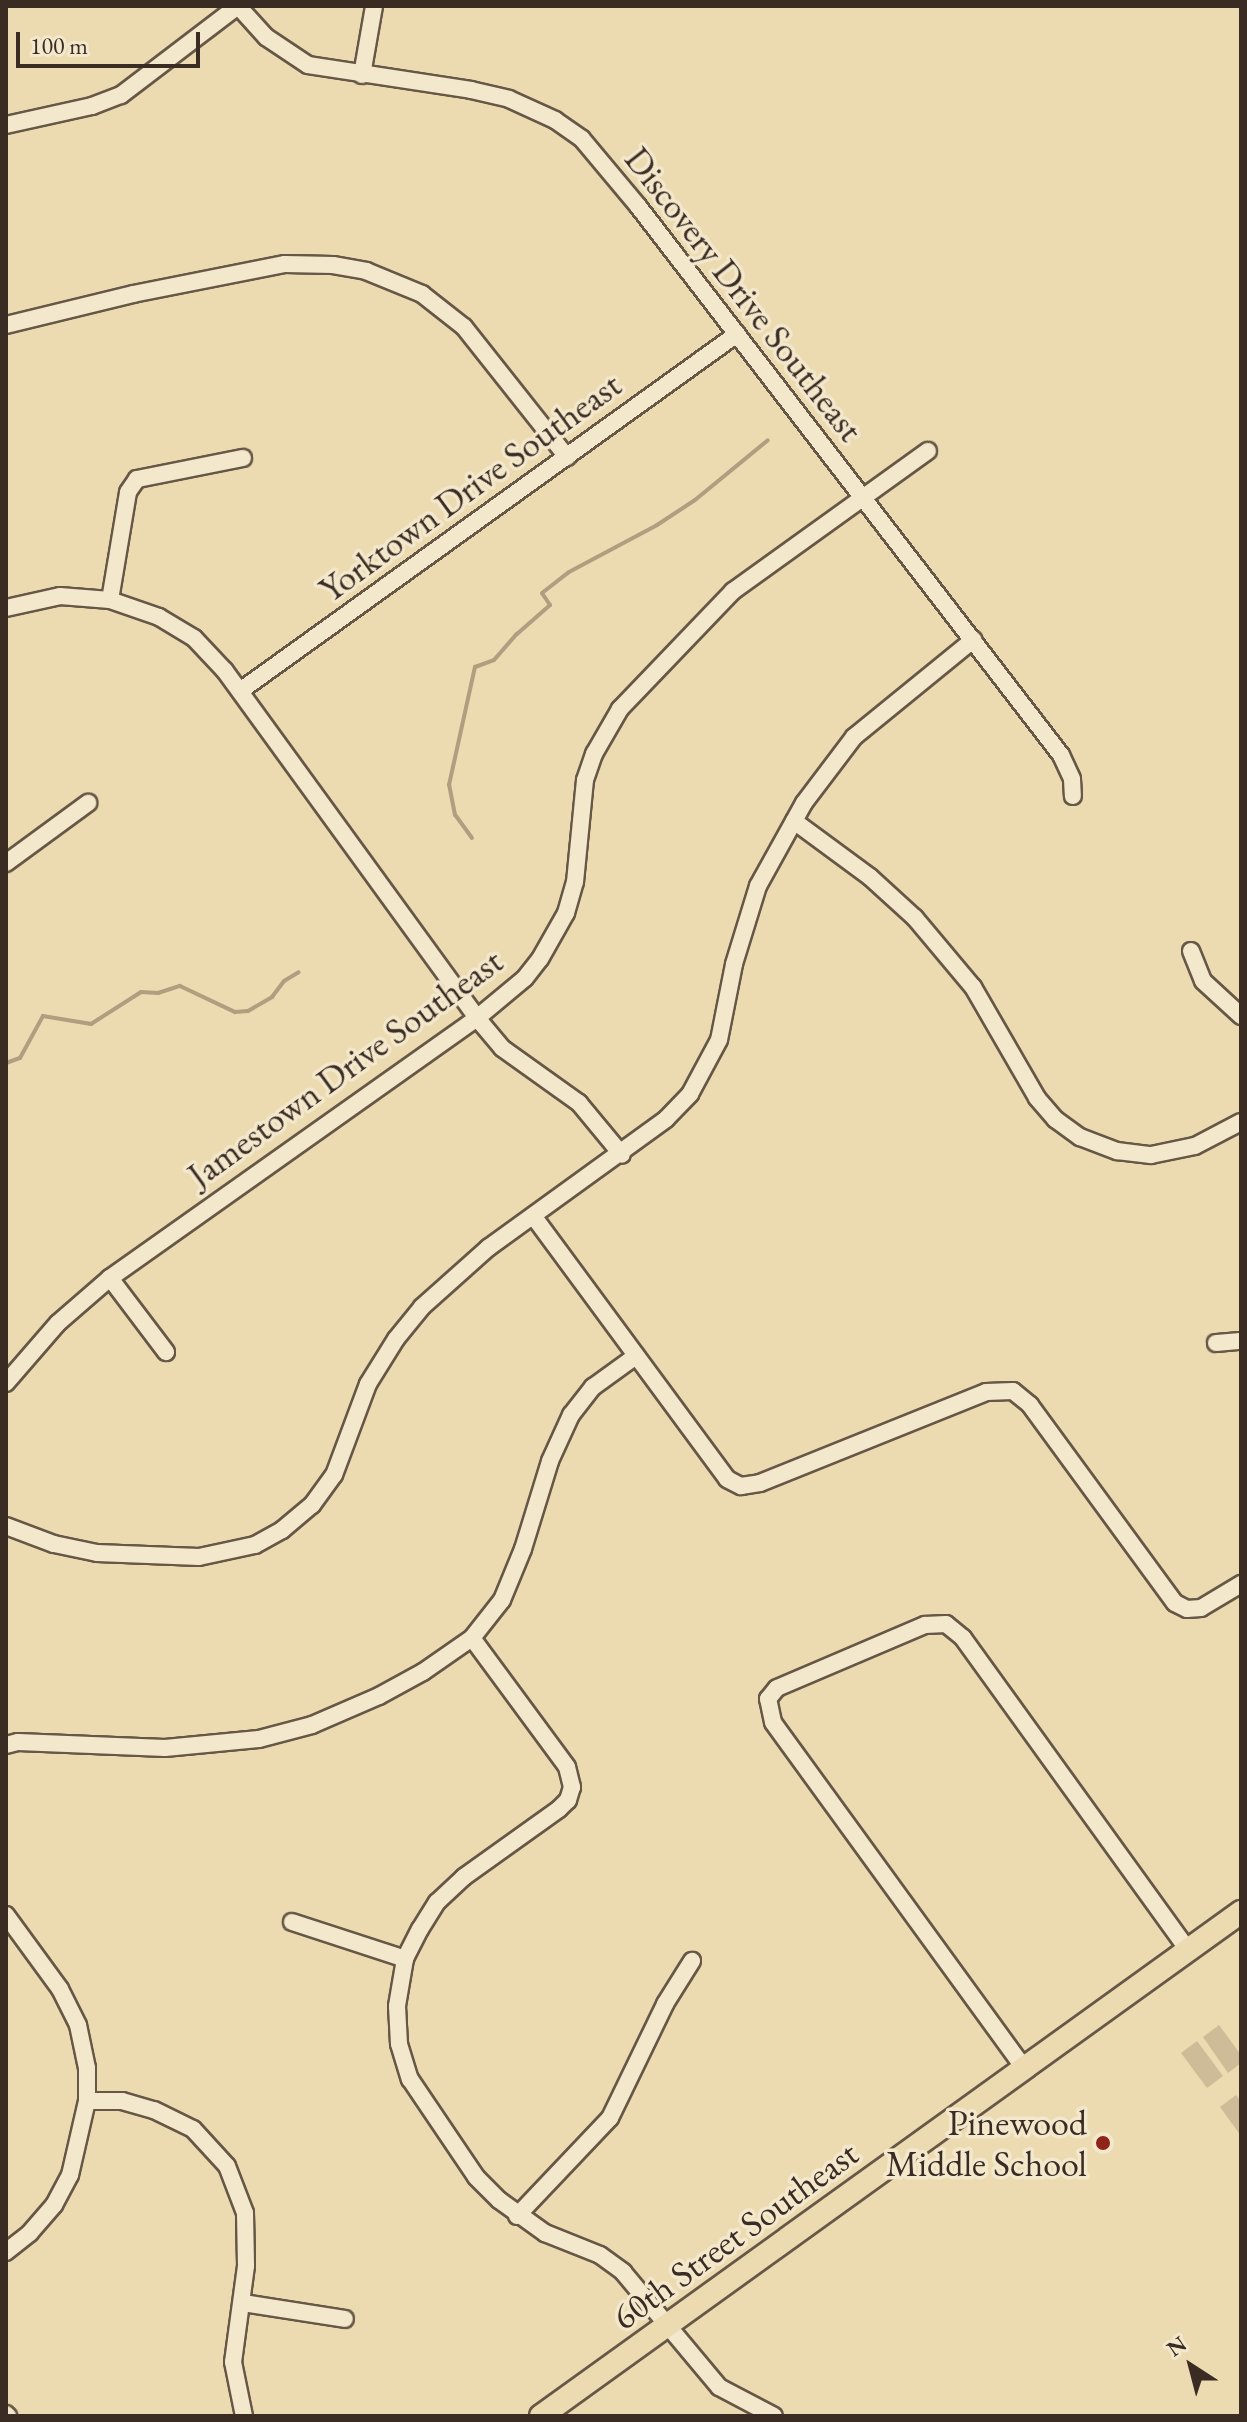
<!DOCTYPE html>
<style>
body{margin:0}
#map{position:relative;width:1247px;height:2422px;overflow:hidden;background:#ecdab0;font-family:"EB Garamond",serif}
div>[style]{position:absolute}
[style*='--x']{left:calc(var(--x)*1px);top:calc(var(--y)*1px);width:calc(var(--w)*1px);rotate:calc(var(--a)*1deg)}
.green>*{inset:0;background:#cebc98}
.stream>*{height:4px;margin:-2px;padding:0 2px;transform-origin:2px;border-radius:2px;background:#af9e80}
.roads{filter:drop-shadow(2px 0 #665746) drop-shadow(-2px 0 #665746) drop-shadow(0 2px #665746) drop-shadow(0 -2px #665746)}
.minor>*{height:16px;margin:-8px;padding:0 8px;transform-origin:8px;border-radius:8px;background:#f3e7cc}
.major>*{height:22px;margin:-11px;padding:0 11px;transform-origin:11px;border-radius:11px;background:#ecdab0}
.dots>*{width:22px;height:22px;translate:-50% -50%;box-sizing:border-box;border:4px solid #f3e7cc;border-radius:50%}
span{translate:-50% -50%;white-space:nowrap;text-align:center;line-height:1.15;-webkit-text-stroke:7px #f3e7cc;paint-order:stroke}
.street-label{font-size:36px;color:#3a2b23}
.poi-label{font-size:36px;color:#3a2b23}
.right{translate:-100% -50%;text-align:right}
.frame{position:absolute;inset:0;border:8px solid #3a2b23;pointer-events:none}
.north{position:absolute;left:1151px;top:2326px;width:80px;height:80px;-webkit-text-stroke:6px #f3e7cc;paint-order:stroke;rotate:324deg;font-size:22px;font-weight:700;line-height:32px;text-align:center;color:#3a2b23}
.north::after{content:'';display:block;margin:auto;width:28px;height:36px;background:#3a2b23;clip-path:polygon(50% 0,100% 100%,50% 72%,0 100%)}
.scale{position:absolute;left:16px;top:32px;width:184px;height:36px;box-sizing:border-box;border:4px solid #3a2b23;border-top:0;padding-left:10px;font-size:24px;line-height:28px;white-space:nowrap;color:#3a2b23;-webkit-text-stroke:6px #f3e7cc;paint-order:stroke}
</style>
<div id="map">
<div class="green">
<div style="clip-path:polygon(1219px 2025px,1241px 2055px,1241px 2063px,1228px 2073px,1203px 2037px)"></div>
<div style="clip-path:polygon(1197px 2041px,1223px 2076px,1207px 2088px,1181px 2053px)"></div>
<div style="clip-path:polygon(1236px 2095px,1241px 2101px,1241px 2136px,1220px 2107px)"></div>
</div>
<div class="stream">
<div style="--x:472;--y:838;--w:29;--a:-126"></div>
<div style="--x:455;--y:815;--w:31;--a:-101"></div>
<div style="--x:449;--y:785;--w:121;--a:-77.6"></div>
<div style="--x:475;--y:667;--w:20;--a:-20"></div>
<div style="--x:494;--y:660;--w:35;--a:-49"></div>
<div style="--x:517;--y:634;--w:44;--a:-41.3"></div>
<div style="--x:550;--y:605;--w:14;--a:-124"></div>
<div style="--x:542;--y:593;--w:34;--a:-38"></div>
<div style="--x:569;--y:572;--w:100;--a:-28.1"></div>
<div style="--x:657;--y:525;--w:45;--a:-33.3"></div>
<div style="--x:695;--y:500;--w:94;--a:-39.4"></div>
<div style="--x:6;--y:1063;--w:15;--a:-20"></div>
<div style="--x:20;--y:1058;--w:48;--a:-61.3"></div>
<div style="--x:43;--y:1016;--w:49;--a:9.5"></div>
<div style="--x:91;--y:1024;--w:59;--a:-32.6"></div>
<div style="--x:141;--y:992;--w:17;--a:3"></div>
<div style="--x:158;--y:993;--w:23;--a:-18"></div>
<div style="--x:180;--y:986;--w:61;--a:25.3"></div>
<div style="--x:235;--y:1012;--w:13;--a:-4"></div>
<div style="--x:248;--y:1011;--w:28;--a:-30"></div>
<div style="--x:272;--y:997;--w:20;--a:-53"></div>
<div style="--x:284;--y:981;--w:17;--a:-31"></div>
</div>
<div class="roads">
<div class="minor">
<div style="--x:238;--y:6;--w:42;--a:47.9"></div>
<div style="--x:266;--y:37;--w:50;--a:33.7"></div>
<div style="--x:308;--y:65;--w:165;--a:8.7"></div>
<div style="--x:471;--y:90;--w:39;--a:13"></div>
<div style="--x:509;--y:99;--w:51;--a:24.5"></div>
<div style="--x:555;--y:120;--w:33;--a:35"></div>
<div style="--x:582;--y:139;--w:87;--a:50.1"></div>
<div style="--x:638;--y:206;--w:693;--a:52.39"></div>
<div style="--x:1061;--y:755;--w:26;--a:65"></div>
<div style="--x:1072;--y:779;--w:17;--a:87"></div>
<div style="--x:362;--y:75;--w:70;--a:-80.1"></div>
<div style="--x:6;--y:125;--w:88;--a:-12.5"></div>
<div style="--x:92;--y:106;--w:31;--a:-21"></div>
<div style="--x:121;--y:95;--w:147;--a:-37.3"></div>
<div style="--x:6;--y:325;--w:131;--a:-13.7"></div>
<div style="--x:133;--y:294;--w:155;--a:-11.2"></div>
<div style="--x:285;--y:264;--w:48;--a:1.2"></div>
<div style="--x:333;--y:265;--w:34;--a:10"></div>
<div style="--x:366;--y:271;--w:61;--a:22.3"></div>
<div style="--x:422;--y:294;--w:53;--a:38.2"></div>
<div style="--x:464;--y:327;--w:166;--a:51.6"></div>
<div style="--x:110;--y:600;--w:109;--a:-80.5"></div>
<div style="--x:128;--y:492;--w:16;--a:-55"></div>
<div style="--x:137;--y:479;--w:108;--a:-11.2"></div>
<div style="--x:6;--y:608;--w:55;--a:-12.5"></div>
<div style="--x:60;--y:596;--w:50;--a:4.6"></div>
<div style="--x:110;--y:600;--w:52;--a:19.1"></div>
<div style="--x:159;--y:617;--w:41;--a:31"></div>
<div style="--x:194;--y:638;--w:45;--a:46.8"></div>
<div style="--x:225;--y:671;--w:429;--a:54"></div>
<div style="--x:477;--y:1018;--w:39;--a:50"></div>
<div style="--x:502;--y:1048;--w:95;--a:35.5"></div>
<div style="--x:579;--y:1103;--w:67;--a:50.4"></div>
<div style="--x:240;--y:691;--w:612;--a:-35.69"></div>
<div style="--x:794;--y:821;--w:94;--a:36.4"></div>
<div style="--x:870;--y:877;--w:61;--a:42.3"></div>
<div style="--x:915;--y:918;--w:90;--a:50"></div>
<div style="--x:973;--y:987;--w:128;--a:60"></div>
<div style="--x:1037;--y:1098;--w:28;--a:49"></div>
<div style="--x:1055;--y:1119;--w:31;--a:36"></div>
<div style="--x:1080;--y:1137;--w:40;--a:21"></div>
<div style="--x:1117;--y:1151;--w:34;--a:7"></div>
<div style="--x:1151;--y:1155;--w:45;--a:-11.6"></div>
<div style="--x:1195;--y:1146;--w:52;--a:-27.6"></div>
<div style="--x:6;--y:863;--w:102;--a:-36.2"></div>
<div style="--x:1191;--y:951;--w:32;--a:68"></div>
<div style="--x:1203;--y:981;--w:52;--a:42.6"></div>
<div style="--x:534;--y:1217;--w:325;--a:53.6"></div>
<div style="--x:727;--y:1479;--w:16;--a:27"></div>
<div style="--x:741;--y:1486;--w:19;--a:-9"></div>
<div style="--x:760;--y:1483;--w:244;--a:-21.9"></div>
<div style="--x:986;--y:1392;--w:27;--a:-2"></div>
<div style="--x:1013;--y:1391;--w:22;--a:39"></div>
<div style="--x:1030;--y:1405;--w:245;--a:53.8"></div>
<div style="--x:1175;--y:1603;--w:13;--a:27"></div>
<div style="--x:1187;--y:1609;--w:14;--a:-4"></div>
<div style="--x:1201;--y:1608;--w:47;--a:-31"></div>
<div style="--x:110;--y:1278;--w:93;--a:52.9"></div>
<div style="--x:1216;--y:1343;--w:25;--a:-5"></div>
<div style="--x:6;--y:1383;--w:79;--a:-49.1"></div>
<div style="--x:58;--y:1323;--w:69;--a:-40.9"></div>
<div style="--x:110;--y:1278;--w:450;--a:-35.3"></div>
<div style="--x:477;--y:1018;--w:62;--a:-39.8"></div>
<div style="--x:525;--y:978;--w:24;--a:-52"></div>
<div style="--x:540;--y:959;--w:53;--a:-60.5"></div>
<div style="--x:566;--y:913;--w:32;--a:-74"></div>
<div style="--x:575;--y:882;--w:102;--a:-84.4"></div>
<div style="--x:585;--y:780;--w:28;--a:-71"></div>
<div style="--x:594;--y:754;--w:52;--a:-60"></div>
<div style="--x:620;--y:709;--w:163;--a:-46.2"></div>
<div style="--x:733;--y:591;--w:240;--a:-35.7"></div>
<div style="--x:6;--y:1526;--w:51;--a:20.6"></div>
<div style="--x:54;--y:1544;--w:44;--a:11.8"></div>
<div style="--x:97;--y:1553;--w:102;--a:2.2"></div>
<div style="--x:199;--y:1557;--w:57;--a:-12.1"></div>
<div style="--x:255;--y:1545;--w:31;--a:-29"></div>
<div style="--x:282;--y:1530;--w:39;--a:-40"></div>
<div style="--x:312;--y:1505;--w:37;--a:-54"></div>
<div style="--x:334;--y:1475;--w:97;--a:-69.5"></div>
<div style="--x:368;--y:1384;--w:53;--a:-58.1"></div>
<div style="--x:396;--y:1339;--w:41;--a:-50.9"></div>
<div style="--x:422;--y:1307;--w:89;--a:-41.8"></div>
<div style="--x:488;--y:1248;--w:220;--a:-35.9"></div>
<div style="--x:666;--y:1119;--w:35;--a:-46"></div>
<div style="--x:690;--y:1094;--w:61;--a:-61.8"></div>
<div style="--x:719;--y:1040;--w:77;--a:-78.8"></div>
<div style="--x:734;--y:964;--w:82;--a:-72.9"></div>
<div style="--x:758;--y:886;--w:95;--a:-61"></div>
<div style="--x:804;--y:803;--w:83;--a:-52.9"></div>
<div style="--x:854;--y:737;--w:154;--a:-39.2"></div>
<div style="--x:472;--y:1638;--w:160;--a:53.6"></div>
<div style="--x:567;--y:1767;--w:21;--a:76"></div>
<div style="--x:572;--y:1787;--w:14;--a:107"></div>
<div style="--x:568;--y:1800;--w:13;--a:135"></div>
<div style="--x:559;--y:1809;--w:117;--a:144.4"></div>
<div style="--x:464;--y:1877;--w:37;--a:137"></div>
<div style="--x:437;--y:1902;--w:32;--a:122"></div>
<div style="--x:420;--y:1929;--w:34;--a:117"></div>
<div style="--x:405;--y:1959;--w:48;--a:99.7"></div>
<div style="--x:397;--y:2006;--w:38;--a:87"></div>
<div style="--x:399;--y:2044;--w:37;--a:73"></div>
<div style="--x:410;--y:2079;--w:118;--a:56"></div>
<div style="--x:476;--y:2177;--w:33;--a:45"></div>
<div style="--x:499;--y:2200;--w:57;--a:35.7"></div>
<div style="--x:545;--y:2233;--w:59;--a:21.8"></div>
<div style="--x:600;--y:2255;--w:29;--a:36"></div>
<div style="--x:623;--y:2272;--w:150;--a:50.1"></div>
<div style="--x:719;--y:2387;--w:62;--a:27.8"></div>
<div style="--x:6;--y:1745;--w:12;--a:-14"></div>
<div style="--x:18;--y:1742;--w:147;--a:2.3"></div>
<div style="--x:165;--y:1748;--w:94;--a:-5.5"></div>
<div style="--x:259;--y:1739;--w:55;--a:-14.8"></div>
<div style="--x:312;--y:1725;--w:73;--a:-23.4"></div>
<div style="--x:379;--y:1696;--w:50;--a:-28.6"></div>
<div style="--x:423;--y:1672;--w:60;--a:-34.8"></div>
<div style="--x:472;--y:1638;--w:48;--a:-51.7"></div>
<div style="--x:502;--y:1600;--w:55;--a:-67.6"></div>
<div style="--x:523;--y:1549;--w:92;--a:-72.9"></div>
<div style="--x:550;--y:1461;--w:51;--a:-65.5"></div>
<div style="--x:571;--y:1415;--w:36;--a:-52"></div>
<div style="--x:593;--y:1387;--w:53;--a:-35.8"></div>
<div style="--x:6;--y:1915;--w:92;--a:53.9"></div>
<div style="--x:60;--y:1989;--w:40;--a:63.4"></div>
<div style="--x:78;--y:2025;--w:44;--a:78.2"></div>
<div style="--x:87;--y:2068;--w:33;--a:90"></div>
<div style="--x:87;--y:2101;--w:76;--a:102.9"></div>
<div style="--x:70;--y:2175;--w:34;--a:118"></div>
<div style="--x:54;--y:2205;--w:37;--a:131"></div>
<div style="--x:30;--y:2233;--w:31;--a:142"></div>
<div style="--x:292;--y:1922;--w:119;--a:18.1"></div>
<div style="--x:1024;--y:2068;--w:427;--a:-126"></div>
<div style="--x:773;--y:1722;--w:24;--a:-102"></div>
<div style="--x:768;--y:1699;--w:14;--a:-51"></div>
<div style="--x:777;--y:1688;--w:161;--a:-23.1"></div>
<div style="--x:925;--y:1625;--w:21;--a:-3"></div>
<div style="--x:946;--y:1624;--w:22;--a:39"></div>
<div style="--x:963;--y:1638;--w:385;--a:54.2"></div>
<div style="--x:87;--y:2101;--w:35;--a:0"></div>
<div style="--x:122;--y:2101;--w:33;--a:16"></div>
<div style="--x:154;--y:2110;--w:43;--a:26"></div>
<div style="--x:193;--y:2129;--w:50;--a:47.4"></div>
<div style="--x:227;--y:2166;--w:50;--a:69"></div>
<div style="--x:245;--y:2213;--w:53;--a:88.9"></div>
<div style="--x:246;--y:2266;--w:97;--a:97.7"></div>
<div style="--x:233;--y:2362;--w:55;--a:78.5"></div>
<div style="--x:517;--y:2216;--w:135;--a:-46.5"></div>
<div style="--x:610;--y:2118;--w:127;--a:-64.2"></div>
<div style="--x:665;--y:2004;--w:51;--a:-57.9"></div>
<div style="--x:243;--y:2303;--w:103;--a:8.9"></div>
<div style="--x:6;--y:2414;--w:3;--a:45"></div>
</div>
<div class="major">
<div style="--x:541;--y:2416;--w:863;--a:-35.75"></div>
</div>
</div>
<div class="dots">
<div style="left:1103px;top:2143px;background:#8f2418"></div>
</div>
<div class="street-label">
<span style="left:744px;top:294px;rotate:52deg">Discovery Drive Southeast</span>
<span style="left:470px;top:487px;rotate:-36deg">Yorktown Drive Southeast</span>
<span style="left:345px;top:1068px;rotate:-36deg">Jamestown Drive Southeast</span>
<span style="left:735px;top:2235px;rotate:-36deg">60th Street Southeast</span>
</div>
<div class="poi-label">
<span class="right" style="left:1087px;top:2143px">Pinewood<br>Middle School</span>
</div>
<div class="frame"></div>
<div class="north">N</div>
<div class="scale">100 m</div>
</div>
